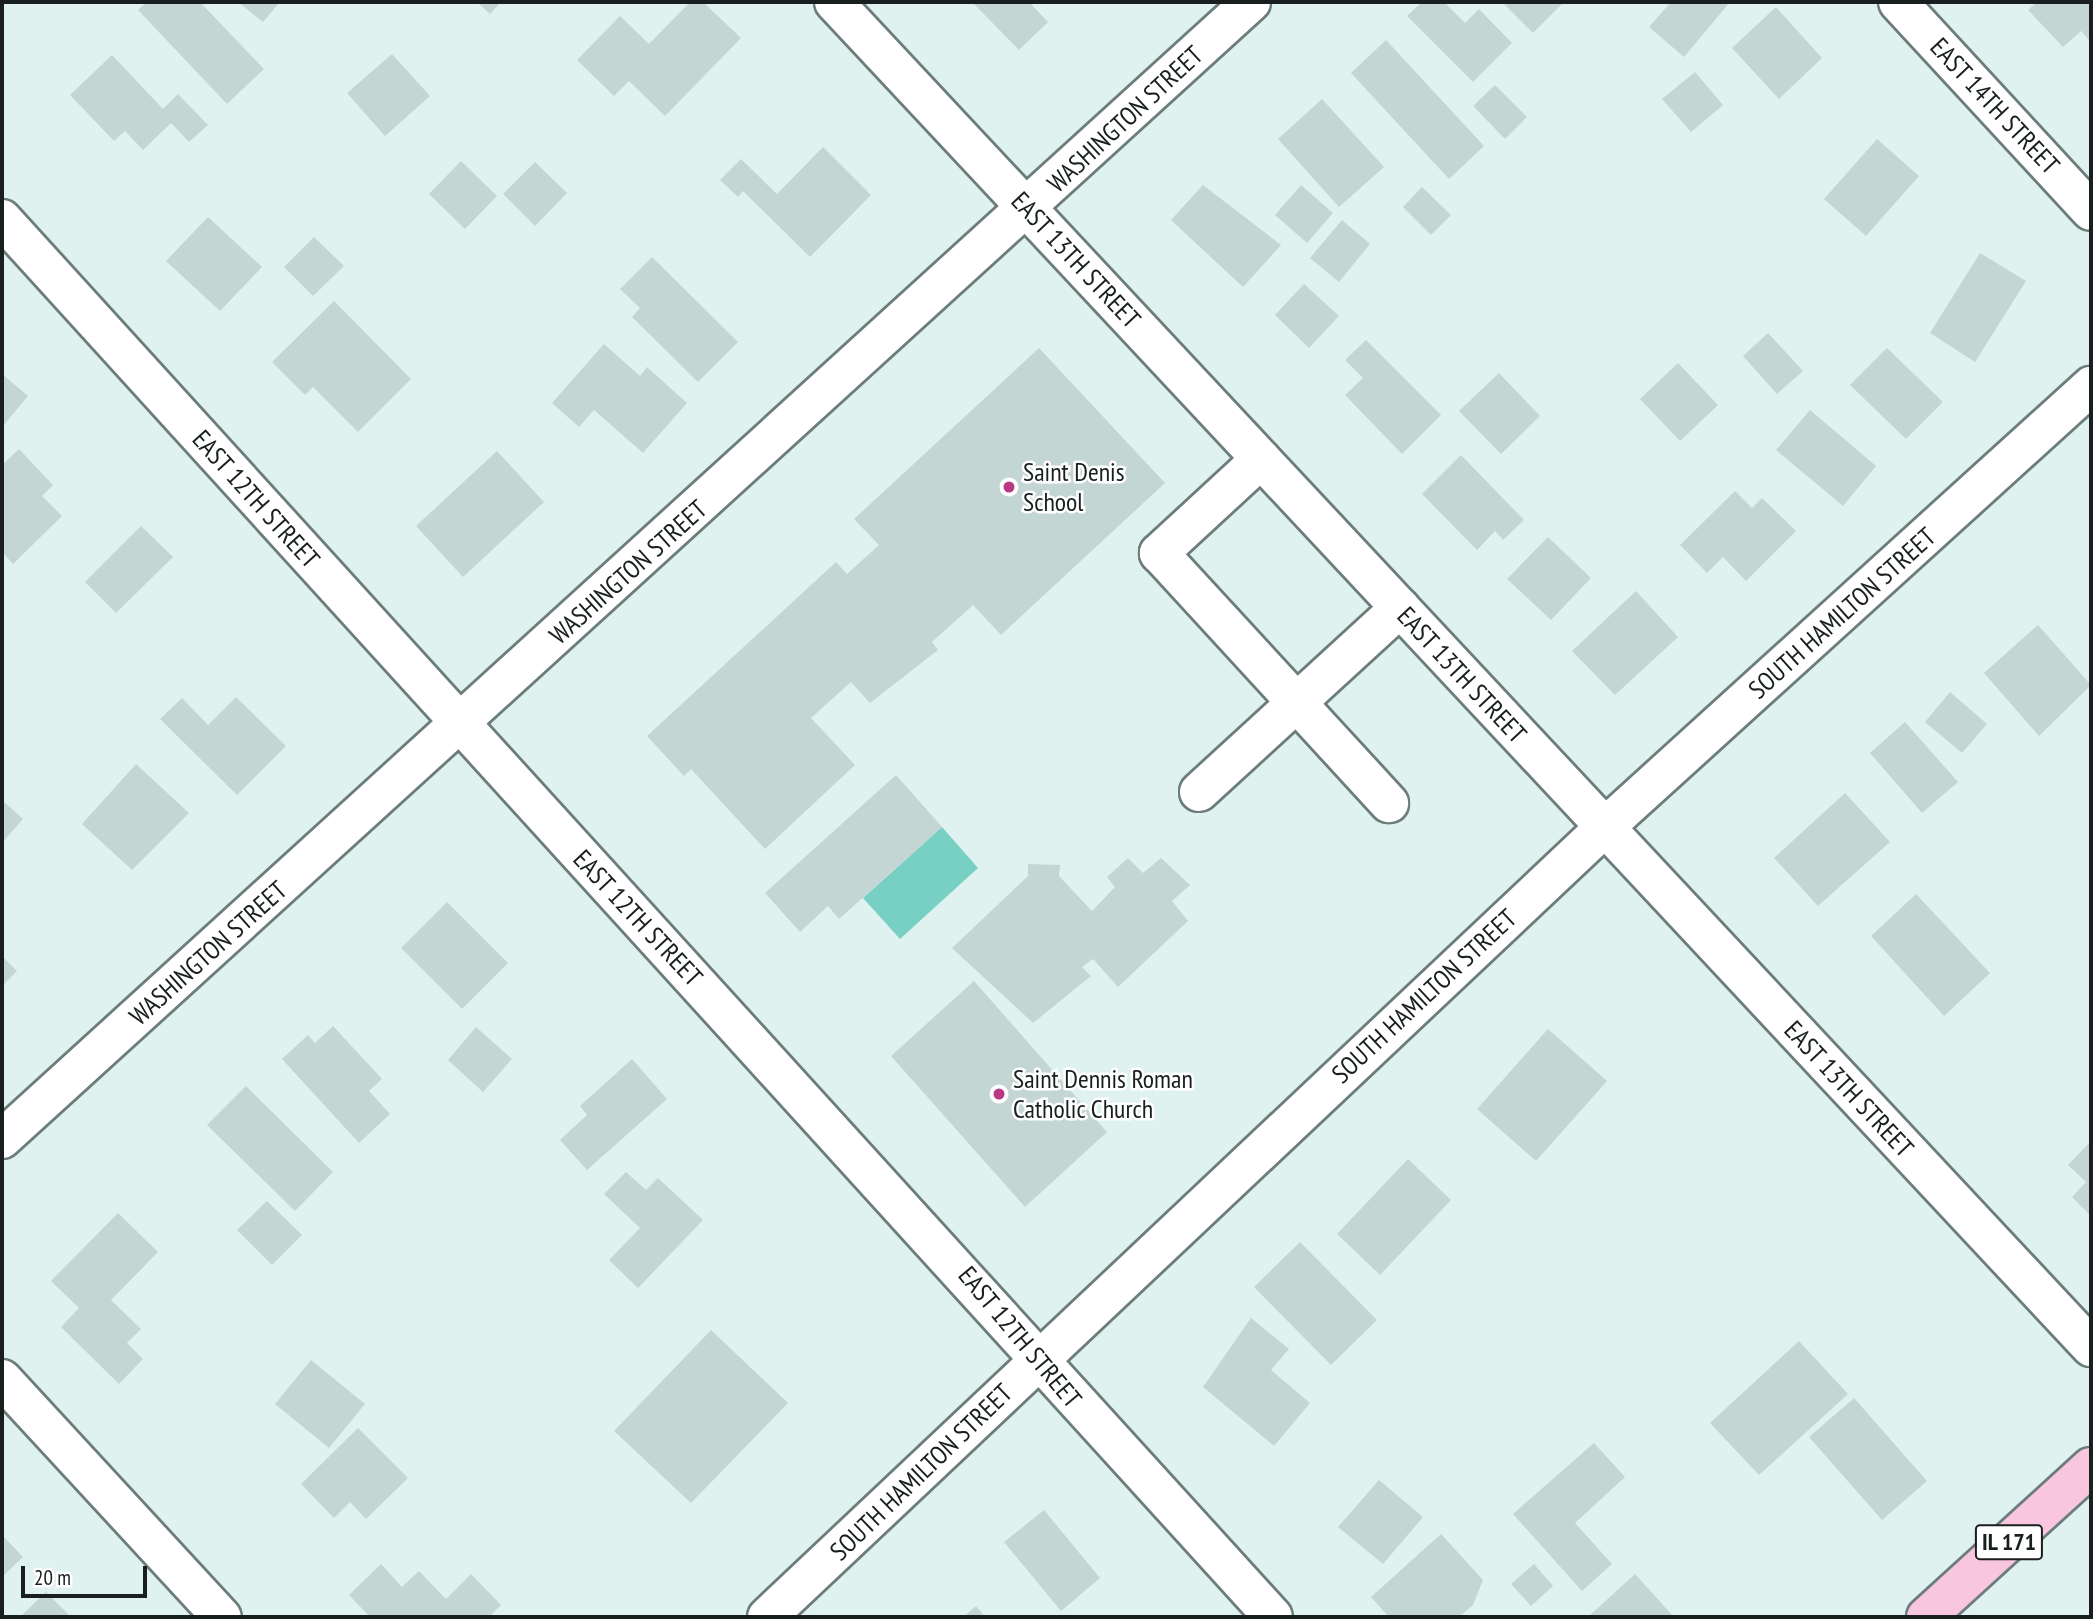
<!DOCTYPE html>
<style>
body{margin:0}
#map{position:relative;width:2093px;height:1619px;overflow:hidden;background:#dff2ef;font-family:"PT Sans Narrow",sans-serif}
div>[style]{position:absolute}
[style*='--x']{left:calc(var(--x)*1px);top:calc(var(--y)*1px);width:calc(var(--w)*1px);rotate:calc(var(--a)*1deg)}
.green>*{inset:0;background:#78d0c5}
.building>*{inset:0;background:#c4d6d3}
.roads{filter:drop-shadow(2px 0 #6c7d7b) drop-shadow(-2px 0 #6c7d7b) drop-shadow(0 2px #6c7d7b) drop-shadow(0 -2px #6c7d7b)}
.minor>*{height:38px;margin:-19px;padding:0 19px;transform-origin:19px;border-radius:19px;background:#fff}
.major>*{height:38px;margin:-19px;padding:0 19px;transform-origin:19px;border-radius:19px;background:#f9c6df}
.dots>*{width:19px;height:19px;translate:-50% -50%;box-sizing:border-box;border:4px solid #fff;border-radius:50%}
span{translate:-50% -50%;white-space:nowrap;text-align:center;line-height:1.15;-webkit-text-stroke:5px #fff;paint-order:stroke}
.shield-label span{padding:2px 5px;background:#fff;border:2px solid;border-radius:5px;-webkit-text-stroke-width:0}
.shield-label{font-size:24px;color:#181f1e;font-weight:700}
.street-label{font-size:26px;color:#181f1e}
.poi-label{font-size:26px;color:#181f1e}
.left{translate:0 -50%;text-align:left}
.frame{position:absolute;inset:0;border:4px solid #181f1e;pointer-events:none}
.scale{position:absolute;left:21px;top:1566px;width:126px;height:32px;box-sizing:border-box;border:4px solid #181f1e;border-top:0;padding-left:9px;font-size:21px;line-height:24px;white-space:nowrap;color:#181f1e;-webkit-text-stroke:5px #fff;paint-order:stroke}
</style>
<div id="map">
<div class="green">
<div style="clip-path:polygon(942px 827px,978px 868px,900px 939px,863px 898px)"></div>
</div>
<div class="building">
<div style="clip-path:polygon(147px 2px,200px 2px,264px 69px,227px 104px,138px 10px)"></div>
<div style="clip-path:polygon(238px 2px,280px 2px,263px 22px)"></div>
<div style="clip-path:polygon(477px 2px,501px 2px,490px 14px)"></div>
<div style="clip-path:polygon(690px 2px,703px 2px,741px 38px,665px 116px,629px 81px,614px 96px,577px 60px,620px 16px,649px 44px)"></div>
<div style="clip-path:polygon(972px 2px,1029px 2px,1048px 22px,1019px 50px)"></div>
<div style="clip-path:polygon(1422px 2px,1444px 2px,1465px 23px,1479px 9px,1512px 43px,1473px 82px,1407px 16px)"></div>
<div style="clip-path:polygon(1502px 2px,1564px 2px,1533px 33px)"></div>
<div style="clip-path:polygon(1671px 2px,1730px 2px,1684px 57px,1649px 27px)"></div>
<div style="clip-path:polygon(2037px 2px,2091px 2px,2091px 42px,2081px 31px,2063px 47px,2028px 10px)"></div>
<div style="clip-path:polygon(1776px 7px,1822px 58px,1779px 99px,1732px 48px)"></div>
<div style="clip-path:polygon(1386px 40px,1484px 146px,1449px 179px,1351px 73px)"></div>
<div style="clip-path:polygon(392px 54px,430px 96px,385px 136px,347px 93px)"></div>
<div style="clip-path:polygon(112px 55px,163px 109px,178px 94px,208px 125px,189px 142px,171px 123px,143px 150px,125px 131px,114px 141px,70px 95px)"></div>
<div style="clip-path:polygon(1695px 72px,1723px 105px,1691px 132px,1662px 99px)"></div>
<div style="clip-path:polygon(1495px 85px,1527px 117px,1505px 139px,1473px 106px)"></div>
<div style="clip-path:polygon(1322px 99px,1384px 167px,1339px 207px,1278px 139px)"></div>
<div style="clip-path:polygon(1877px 139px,1919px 176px,1866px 236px,1824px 199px)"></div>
<div style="clip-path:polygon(823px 147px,871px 195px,810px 257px,743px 191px,738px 197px,720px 180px,741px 159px,777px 194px)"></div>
<div style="clip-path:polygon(461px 161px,497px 196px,465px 229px,429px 194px)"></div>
<div style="clip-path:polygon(535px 162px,567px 193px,535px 226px,503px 194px)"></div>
<div style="clip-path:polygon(1203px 185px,1281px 245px,1243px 287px,1171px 220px)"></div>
<div style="clip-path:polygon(1301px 185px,1333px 213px,1307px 243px,1275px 215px)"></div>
<div style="clip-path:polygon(1422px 187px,1451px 215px,1431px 235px,1403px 207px)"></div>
<div style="clip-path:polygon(208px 217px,262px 267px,220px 311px,166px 261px)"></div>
<div style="clip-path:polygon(1342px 220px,1370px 244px,1339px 282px,1310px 258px)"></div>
<div style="clip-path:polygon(314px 237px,344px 266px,313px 296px,284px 267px)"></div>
<div style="clip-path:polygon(1980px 253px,2026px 281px,1975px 362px,1930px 333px)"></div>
<div style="clip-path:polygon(652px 257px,738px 342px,698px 382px,632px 317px,640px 308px,620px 289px)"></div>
<div style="clip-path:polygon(1304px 284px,1339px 316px,1309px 348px,1275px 315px)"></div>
<div style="clip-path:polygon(334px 301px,411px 379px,358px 432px,313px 387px,305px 395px,272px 362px)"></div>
<div style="clip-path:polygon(1768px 333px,1803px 371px,1777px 394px,1743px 356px)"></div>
<div style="clip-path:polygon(1366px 340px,1441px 415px,1402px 454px,1345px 395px,1363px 378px,1345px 360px)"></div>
<div style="clip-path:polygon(604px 344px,640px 376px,647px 367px,687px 403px,643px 453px,594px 410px,579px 427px,552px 403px)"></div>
<div style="clip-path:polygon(1039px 348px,1165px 483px,1001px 635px,973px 605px,932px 642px,938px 650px,870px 703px,851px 682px,811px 718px,855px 765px,765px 849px,691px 769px,684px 776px,647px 736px,836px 562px,847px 574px,879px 545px,854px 519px)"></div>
<div style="clip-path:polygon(1887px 348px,1943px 402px,1906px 439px,1850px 385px)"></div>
<div style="clip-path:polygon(1678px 363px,1718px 405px,1680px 441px,1640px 399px)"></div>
<div style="clip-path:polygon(1499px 373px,1540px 416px,1501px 454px,1459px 411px)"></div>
<div style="clip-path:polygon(2px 374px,28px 396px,2px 427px)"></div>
<div style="clip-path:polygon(1810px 410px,1876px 466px,1843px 506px,1776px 450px)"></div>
<div style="clip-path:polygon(19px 449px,53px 485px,42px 496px,62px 516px,13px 564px,2px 552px,2px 465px)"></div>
<div style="clip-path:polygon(497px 451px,544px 502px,463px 577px,416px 526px)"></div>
<div style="clip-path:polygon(1461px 455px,1524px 520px,1503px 540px,1495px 531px,1477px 550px,1422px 494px)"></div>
<div style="clip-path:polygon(1735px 491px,1752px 508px,1762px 498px,1796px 531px,1746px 581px,1723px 557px,1707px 573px,1680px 545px)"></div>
<div style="clip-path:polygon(141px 526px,173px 557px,116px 613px,85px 582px)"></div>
<div style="clip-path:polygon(1548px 537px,1591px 578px,1551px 620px,1507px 579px)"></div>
<div style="clip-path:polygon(1636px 591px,1678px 637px,1615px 695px,1572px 651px)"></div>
<div style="clip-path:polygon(2038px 625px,2091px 685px,2039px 736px,1984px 673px)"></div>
<div style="clip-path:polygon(1950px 692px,1987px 724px,1962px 753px,1925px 722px)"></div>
<div style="clip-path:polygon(236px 697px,286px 746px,237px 795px,160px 719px,182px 698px,208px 725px)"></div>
<div style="clip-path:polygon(1905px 722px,1958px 782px,1922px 813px,1870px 753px)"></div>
<div style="clip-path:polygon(136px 764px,189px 813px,132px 870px,82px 824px)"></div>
<div style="clip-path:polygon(896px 775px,942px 827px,839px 919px,828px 906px,800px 932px,765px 893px)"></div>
<div style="clip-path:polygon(1845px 793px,1890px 842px,1818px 906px,1774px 858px)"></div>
<div style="clip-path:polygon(2px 800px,23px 819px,2px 843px)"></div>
<div style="clip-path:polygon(1128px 858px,1143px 873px,1161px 858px,1190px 885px,1172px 901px,1188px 921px,1118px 987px,1093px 959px,1082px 967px,1091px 976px,1033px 1023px,952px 948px,1028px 876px,1028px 864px,1060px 865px,1059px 876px,1092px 911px,1115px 887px,1107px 877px)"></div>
<div style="clip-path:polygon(1916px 894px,1990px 973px,1944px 1016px,1871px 936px)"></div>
<div style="clip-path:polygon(447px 902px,508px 963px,462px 1009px,401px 948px)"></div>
<div style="clip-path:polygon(2px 956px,17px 971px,2px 986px)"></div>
<div style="clip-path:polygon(974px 981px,1107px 1132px,1025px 1207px,891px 1056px)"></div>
<div style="clip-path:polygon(333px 1026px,382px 1079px,369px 1091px,390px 1114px,359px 1143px,282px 1059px,308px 1035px,315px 1043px)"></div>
<div style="clip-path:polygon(476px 1027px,512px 1059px,483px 1092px,448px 1060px)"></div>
<div style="clip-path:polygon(1548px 1029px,1607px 1081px,1536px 1161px,1477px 1109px)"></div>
<div style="clip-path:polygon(632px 1059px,667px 1099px,587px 1170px,560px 1140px,587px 1115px,580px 1106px)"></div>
<div style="clip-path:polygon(246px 1086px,333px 1172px,295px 1211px,207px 1125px)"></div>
<div style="clip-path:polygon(2091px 1141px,2091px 1216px,2072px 1197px,2086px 1182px,2068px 1165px)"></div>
<div style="clip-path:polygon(1408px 1159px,1451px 1200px,1380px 1275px,1337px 1234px)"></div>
<div style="clip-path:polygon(626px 1172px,646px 1190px,658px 1178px,703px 1220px,638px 1288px,609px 1260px,640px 1228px,604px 1194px)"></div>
<div style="clip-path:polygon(267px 1201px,302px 1235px,272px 1265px,237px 1230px)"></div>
<div style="clip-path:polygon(118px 1213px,158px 1252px,111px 1300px,141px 1329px,127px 1343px,143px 1359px,119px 1384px,61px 1327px,79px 1308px,51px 1281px)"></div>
<div style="clip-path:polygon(1300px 1242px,1377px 1320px,1331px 1365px,1254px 1287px)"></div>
<div style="clip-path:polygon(1251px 1318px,1289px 1349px,1271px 1370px,1310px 1403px,1274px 1446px,1203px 1387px)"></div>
<div style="clip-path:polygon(711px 1330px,788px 1403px,691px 1503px,614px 1431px)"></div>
<div style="clip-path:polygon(1799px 1341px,1848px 1394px,1759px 1475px,1710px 1423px)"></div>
<div style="clip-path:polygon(311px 1360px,365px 1404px,329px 1448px,275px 1404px)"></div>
<div style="clip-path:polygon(1854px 1398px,1927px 1481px,1882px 1520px,1809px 1437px)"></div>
<div style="clip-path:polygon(358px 1428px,408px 1478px,366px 1519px,350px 1502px,334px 1518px,301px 1484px)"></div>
<div style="clip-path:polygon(1594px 1443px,1625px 1477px,1575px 1523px,1612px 1564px,1582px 1591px,1513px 1514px)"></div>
<div style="clip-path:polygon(1379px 1480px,1423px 1517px,1383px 1564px,1338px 1527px)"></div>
<div style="clip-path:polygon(1044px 1510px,1100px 1578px,1061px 1611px,1004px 1542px)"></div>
<div style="clip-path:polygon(1441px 1534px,1483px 1580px,1473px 1605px,1459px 1617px,1389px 1617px,1371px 1597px)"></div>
<div style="clip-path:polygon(2px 1535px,23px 1557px,2px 1577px)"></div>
<div style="clip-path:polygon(381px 1564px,402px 1587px,419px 1571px,446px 1599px,471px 1574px,501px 1605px,489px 1617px,370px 1617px,349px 1595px)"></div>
<div style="clip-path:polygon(1534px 1564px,1553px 1586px,1531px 1606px,1511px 1584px)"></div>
<div style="clip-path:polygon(1635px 1574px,1674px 1617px,1588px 1617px)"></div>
<div style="clip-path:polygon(46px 1592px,71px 1617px,20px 1617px)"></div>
<div style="clip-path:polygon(976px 1606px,985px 1617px,963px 1617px)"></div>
</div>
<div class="roads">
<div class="minor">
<div style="--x:834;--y:2;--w:1841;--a:46.94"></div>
<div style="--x:1898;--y:2;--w:284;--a:47.3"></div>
<div style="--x:2;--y:219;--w:1889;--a:47.72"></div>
<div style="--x:1261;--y:459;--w:139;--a:137.3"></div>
<div style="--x:1159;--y:553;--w:340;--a:47.4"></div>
<div style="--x:1199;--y:792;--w:273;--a:-42.5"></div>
<div style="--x:2;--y:1139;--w:1689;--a:-42.31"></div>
<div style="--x:2;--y:1379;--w:324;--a:47.3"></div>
<div style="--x:767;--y:1617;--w:1150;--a:-43.31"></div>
<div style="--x:1604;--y:828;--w:658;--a:-42.23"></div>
</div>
<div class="major">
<div style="--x:1926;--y:1617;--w:223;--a:-42.3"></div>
</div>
</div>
<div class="dots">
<div style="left:1009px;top:487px;background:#ba3982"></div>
<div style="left:999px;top:1094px;background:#ba3982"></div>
</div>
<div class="shield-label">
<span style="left:2009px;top:1542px">IL 171</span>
</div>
<div class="street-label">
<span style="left:1995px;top:106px;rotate:47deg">EAST 14TH STREET</span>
<span style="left:1125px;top:119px;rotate:-43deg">WASHINGTON STREET</span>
<span style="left:1076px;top:260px;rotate:47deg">EAST 13TH STREET</span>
<span style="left:256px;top:499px;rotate:48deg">EAST 12TH STREET</span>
<span style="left:628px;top:572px;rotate:-42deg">WASHINGTON STREET</span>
<span style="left:1842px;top:613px;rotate:-42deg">SOUTH HAMILTON STREET</span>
<span style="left:1462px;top:675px;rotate:47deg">EAST 13TH STREET</span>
<span style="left:638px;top:918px;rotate:47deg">EAST 12TH STREET</span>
<span style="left:208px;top:953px;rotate:-42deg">WASHINGTON STREET</span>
<span style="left:1424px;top:996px;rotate:-43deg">SOUTH HAMILTON STREET</span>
<span style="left:1849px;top:1089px;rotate:47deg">EAST 13TH STREET</span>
<span style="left:1020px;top:1337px;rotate:50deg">EAST 12TH STREET</span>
<span style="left:921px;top:1472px;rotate:-44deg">SOUTH HAMILTON STREET</span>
</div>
<div class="poi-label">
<span class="left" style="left:1023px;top:487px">Saint Denis<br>School</span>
<span class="left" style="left:1013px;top:1094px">Saint Dennis Roman<br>Catholic Church</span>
</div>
<div class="frame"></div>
<div class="scale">20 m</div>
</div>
